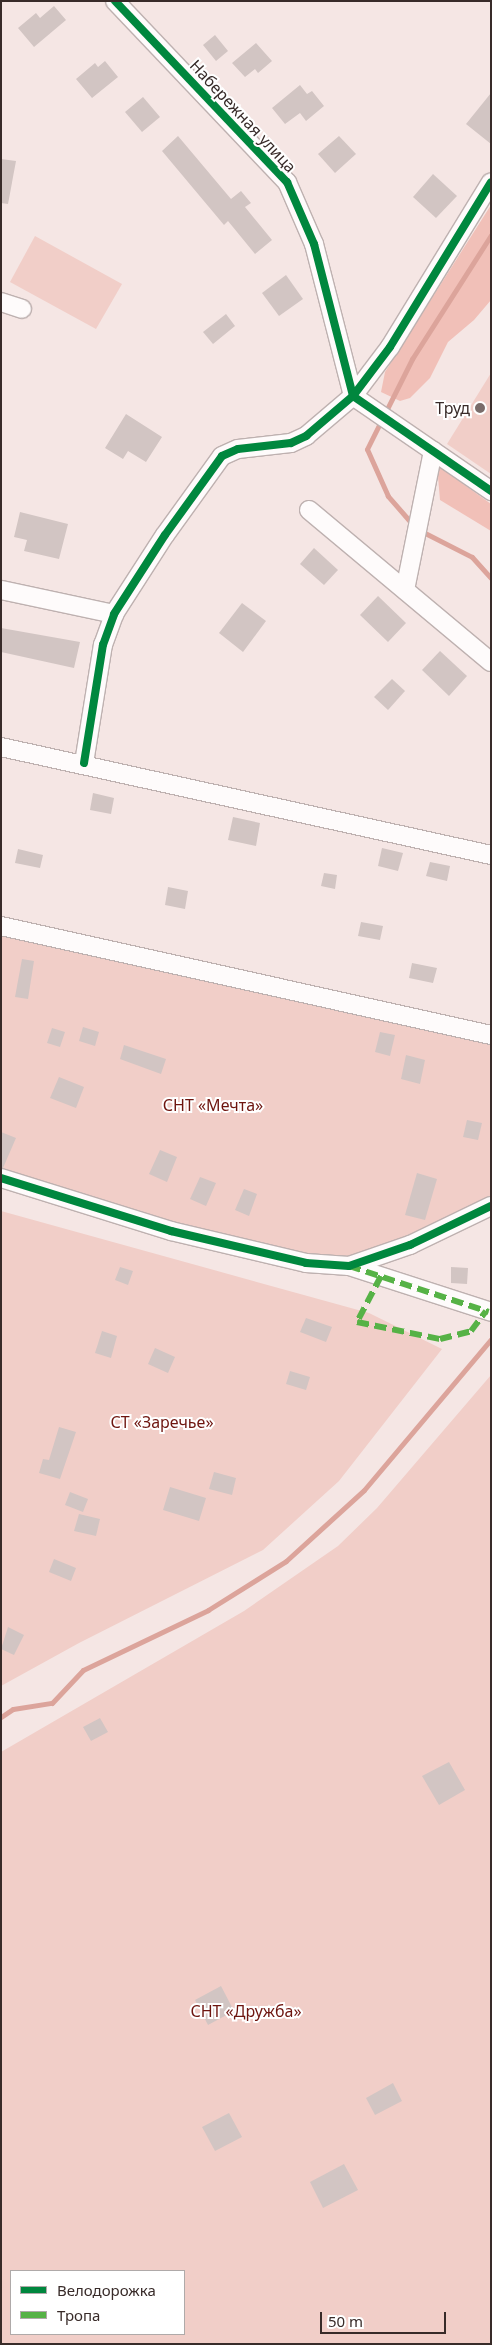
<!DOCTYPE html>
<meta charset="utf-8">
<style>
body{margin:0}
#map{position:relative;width:492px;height:2345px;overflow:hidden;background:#f5e6e4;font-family:"Noto Sans",sans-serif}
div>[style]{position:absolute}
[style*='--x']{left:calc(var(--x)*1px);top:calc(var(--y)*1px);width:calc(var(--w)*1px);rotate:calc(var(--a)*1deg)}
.green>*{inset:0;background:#f1cec8}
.forest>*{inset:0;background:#f1c0b8}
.stream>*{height:5px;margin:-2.5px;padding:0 2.5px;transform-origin:2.5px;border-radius:2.5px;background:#dca49b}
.building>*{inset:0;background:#d2c5c3}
.roads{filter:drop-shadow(1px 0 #beb1b0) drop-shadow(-1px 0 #beb1b0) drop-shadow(0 1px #beb1b0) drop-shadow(0 -1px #beb1b0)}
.street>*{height:18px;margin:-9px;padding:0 9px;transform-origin:9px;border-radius:9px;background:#fefbfb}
.quiet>*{height:6px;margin-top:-3px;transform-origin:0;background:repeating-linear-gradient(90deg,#56b246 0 12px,transparent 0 18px)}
.cycleway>*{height:8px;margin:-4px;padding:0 4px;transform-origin:4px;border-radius:4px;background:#00873e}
.dots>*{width:14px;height:14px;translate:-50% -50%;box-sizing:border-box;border:2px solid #fff;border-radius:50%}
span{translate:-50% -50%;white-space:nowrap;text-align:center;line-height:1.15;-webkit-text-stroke:4px #fff;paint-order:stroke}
.street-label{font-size:16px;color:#382b29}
.poi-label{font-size:16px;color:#382b29}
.right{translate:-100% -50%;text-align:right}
.park-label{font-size:16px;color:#6e150f}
.frame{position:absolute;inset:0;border:2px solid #382b29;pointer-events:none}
.legend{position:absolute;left:10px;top:2270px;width:175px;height:65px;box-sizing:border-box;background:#fff;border:1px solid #afaaa9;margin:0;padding:6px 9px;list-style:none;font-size:15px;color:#382b29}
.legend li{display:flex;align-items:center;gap:10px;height:25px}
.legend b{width:25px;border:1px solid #afaaa9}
.scale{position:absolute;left:320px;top:2312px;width:126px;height:22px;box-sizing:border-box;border:2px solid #382b29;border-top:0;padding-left:6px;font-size:15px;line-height:18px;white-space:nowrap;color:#382b29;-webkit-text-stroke:4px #fff;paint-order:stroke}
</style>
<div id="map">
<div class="green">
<div style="clip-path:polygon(35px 236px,122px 284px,96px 329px,10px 282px)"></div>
<div style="clip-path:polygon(491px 373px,491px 474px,447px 444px)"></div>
<div style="clip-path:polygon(1px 932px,491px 1038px,491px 1200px,404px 1241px,363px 1256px,324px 1257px,182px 1228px,1px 1176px)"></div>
<div style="clip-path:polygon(1px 1211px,369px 1313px,442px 1349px,339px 1481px,263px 1550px,79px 1643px,1px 1686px)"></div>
<div style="clip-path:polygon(evenodd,491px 1375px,491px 2344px,1px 2344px,1px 1752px,244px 1611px,338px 1546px,377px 1508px,491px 1375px,11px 2271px,184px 2271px,184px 2334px,11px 2334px,11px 2271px)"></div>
</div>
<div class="forest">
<div style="clip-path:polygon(491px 205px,491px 300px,474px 320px,448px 342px,430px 378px,410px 398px,400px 401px,381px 392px,385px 372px)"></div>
<div style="clip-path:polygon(437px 465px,491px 504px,491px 531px,440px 500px)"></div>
</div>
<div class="stream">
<div style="--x:414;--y:526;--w:40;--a:-131"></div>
<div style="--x:388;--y:496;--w:51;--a:-114.1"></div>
<div style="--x:367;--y:449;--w:101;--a:-63.4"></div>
<div style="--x:412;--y:359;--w:147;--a:-57.5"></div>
<div style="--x:421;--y:531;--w:57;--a:27"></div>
<div style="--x:472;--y:557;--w:28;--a:48"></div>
<div style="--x:1;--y:1717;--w:14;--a:-34"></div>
<div style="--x:13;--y:1709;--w:39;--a:-9"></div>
<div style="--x:52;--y:1703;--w:45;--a:-46.8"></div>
<div style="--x:83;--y:1670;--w:139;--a:-25.6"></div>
<div style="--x:208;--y:1610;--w:92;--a:-32.1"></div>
<div style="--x:286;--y:1561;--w:105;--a:-42.3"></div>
<div style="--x:364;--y:1490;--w:197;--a:-49.9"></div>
</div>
<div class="building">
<div style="clip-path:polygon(54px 6px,66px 20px,34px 47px,18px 28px,36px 13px,40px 18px)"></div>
<div style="clip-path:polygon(215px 35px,228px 51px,216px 61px,203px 45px)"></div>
<div style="clip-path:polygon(256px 43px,272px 61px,258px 73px,255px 69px,245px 77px,232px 63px)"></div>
<div style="clip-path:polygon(105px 61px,118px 77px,92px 98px,76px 79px,95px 63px,98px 67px)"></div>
<div style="clip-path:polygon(300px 85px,307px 94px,312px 91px,324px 106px,306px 121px,300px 113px,285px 124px,272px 108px)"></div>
<div style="clip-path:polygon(491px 93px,491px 144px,466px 124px)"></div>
<div style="clip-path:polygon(143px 97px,160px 117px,142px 132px,125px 112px)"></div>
<div style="clip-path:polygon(178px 136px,231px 199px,241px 191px,251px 203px,245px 207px,272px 240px,255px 254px,228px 221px,224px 225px,162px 151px)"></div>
<div style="clip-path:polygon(339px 136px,356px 154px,335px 173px,318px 154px)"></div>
<div style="clip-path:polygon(1px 159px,16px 161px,8px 204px,1px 203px)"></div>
<div style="clip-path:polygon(433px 174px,457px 196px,436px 218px,413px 197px)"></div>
<div style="clip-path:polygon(286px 275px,303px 299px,279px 316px,262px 293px)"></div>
<div style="clip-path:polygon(226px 314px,235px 326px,213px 344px,203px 332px)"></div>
<div style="clip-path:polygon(126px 414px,162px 437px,146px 462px,128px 451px,123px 459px,105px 448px)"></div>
<div style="clip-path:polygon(20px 512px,68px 524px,59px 559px,24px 551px,27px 540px,14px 537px)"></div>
<div style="clip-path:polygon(314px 548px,338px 570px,324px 585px,300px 564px)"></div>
<div style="clip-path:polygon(378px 596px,406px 623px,388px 642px,360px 615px)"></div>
<div style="clip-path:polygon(242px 603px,266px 621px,243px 652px,219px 633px)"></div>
<div style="clip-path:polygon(1px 628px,80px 642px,74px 668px,1px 652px)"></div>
<div style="clip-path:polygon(440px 651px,467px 676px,449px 696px,422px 670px)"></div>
<div style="clip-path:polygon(392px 679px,405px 691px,388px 710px,374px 697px)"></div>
<div style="clip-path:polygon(93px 793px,114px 798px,111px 814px,90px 810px)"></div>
<div style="clip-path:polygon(233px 817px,260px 823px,256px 846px,228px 840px)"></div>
<div style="clip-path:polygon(382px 848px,403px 853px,398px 871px,378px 866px)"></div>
<div style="clip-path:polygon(18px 849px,43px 855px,40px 868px,15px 863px)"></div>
<div style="clip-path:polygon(430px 862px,450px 866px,447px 881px,426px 876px)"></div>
<div style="clip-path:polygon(324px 873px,337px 875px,335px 889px,321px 886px)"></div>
<div style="clip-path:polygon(168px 887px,188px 891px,185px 909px,165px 905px)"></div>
<div style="clip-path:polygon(361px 922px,383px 926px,380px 940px,358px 936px)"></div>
<div style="clip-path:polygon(22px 959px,34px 961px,28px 999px,15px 997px)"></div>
<div style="clip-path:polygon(412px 963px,437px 968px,433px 983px,409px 978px)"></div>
<div style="clip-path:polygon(83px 1027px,99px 1032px,95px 1046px,79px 1041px)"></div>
<div style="clip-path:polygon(52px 1028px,65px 1032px,60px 1047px,47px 1043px)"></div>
<div style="clip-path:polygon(380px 1032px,395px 1035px,390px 1056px,375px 1052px)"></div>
<div style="clip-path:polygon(124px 1045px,166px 1059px,161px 1074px,120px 1059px)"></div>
<div style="clip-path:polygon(406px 1055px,425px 1060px,420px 1084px,401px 1079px)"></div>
<div style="clip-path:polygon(59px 1077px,84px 1087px,76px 1108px,50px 1098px)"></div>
<div style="clip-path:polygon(467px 1120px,482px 1123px,478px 1140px,463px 1137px)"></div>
<div style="clip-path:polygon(1px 1132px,16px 1138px,3px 1168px,1px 1168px)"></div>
<div style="clip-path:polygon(160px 1150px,177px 1157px,167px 1182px,149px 1174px)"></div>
<div style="clip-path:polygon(417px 1173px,437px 1179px,425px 1220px,405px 1215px)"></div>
<div style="clip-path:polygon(200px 1177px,216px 1183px,206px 1206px,190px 1199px)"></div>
<div style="clip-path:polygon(244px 1189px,257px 1194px,249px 1216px,235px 1210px)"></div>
<div style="clip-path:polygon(120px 1267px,133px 1271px,128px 1285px,115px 1280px)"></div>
<div style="clip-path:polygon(451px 1267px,468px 1268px,467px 1284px,451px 1283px)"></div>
<div style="clip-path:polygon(306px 1318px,332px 1327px,326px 1342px,300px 1332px)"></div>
<div style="clip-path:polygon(102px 1331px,117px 1336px,111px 1358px,95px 1353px)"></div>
<div style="clip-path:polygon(155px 1348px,175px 1357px,168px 1373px,148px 1364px)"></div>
<div style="clip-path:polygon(290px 1371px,310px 1377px,306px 1390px,286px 1384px)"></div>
<div style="clip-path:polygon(59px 1427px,76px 1432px,60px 1479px,39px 1473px,43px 1459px,49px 1460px)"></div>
<div style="clip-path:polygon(214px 1472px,236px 1478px,232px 1495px,209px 1489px)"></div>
<div style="clip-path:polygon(170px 1487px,206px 1498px,199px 1521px,163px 1510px)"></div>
<div style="clip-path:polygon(70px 1492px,88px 1499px,83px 1512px,65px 1505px)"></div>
<div style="clip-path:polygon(79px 1514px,100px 1519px,96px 1536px,74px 1531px)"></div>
<div style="clip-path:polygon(54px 1559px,76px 1568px,71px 1581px,49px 1572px)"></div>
<div style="clip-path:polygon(8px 1627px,24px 1635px,14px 1655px,1px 1649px)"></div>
<div style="clip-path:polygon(100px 1718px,108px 1732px,91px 1741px,83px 1727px)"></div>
<div style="clip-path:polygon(449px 1762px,465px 1790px,439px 1805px,422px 1776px)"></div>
<div style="clip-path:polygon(221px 1986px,234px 2011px,208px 2025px,195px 2000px)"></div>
<div style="clip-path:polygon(393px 2083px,402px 2101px,375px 2115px,366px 2098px)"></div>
<div style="clip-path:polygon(229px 2113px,242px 2137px,215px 2151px,202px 2127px)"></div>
<div style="clip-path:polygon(344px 2164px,358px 2190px,323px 2208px,310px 2182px)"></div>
</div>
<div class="roads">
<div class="street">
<div style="--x:115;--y:1;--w:250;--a:46.5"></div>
<div style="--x:287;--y:182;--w:68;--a:66.5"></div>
<div style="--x:314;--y:244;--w:157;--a:75.6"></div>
<div style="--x:353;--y:396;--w:168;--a:34.5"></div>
<div style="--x:1;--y:302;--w:22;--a:18"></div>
<div style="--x:309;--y:510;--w:237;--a:39.9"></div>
<div style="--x:1;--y:590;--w:116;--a:12"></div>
<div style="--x:405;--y:590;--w:142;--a:-78.6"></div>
<div style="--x:1;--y:747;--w:502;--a:12.43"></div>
<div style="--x:84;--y:763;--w:120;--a:-80.9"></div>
<div style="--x:103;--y:645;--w:33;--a:-70"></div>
<div style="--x:114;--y:614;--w:94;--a:-57.2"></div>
<div style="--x:165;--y:535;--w:97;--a:-54.2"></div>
<div style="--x:222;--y:456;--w:17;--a:-24"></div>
<div style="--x:238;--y:449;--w:53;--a:-6.5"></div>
<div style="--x:291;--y:443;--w:17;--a:-25"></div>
<div style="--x:306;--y:436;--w:62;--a:-40.4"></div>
<div style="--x:353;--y:396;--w:61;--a:-52.9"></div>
<div style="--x:390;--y:347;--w:193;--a:-58.5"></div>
<div style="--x:1;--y:926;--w:502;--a:12.54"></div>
<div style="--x:1;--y:1178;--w:178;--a:17.3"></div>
<div style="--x:171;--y:1231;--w:139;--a:13.3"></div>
<div style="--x:306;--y:1263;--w:43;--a:4"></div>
<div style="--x:349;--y:1266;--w:65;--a:-19"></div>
<div style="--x:410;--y:1245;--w:90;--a:-25.7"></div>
<div style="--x:349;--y:1266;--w:149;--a:17.9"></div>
</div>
</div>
<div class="quiet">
<div style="--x:349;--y:1266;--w:147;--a:18.2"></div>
<div style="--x:381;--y:1276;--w:52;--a:117.6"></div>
<div style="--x:357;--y:1322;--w:85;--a:11.6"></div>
<div style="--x:440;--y:1339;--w:32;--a:-14"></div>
<div style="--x:471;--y:1331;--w:25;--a:-53"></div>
</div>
<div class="cycleway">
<div style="--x:115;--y:1;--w:250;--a:46.5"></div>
<div style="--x:287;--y:182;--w:68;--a:66.5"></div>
<div style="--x:314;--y:244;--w:157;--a:75.6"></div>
<div style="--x:353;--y:396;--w:168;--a:34.5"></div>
<div style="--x:84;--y:763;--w:120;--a:-80.9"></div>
<div style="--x:103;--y:645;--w:33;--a:-70"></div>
<div style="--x:114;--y:614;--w:94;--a:-57.2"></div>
<div style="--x:165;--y:535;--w:97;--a:-54.2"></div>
<div style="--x:222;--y:456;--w:17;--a:-24"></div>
<div style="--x:238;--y:449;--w:53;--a:-6.5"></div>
<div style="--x:291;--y:443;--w:17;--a:-25"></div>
<div style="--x:306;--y:436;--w:62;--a:-40.4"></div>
<div style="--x:353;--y:396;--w:61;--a:-52.9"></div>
<div style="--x:390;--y:347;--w:193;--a:-58.5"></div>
<div style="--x:1;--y:1178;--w:178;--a:17.3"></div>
<div style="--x:171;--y:1231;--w:139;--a:13.3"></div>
<div style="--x:306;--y:1263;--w:43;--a:4"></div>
<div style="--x:349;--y:1266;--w:65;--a:-19"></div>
<div style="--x:410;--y:1245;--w:90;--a:-25.7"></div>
</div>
<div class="dots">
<div style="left:480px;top:408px;background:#7a6c6a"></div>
</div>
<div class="street-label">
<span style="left:243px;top:116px;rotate:47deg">Набережная улица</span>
</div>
<div class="poi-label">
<span class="right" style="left:470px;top:408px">Труд</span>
</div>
<div class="park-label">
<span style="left:213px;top:1105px">СНТ «Мечта»</span>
<span style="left:162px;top:1422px">СТ «Заречье»</span>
<span style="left:246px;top:2011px">СНТ «Дружба»</span>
</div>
<div class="frame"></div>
<ul class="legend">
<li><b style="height:6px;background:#00873e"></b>Велодорожка</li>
<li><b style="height:6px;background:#56b246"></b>Тропа</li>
</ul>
<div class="scale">50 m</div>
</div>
